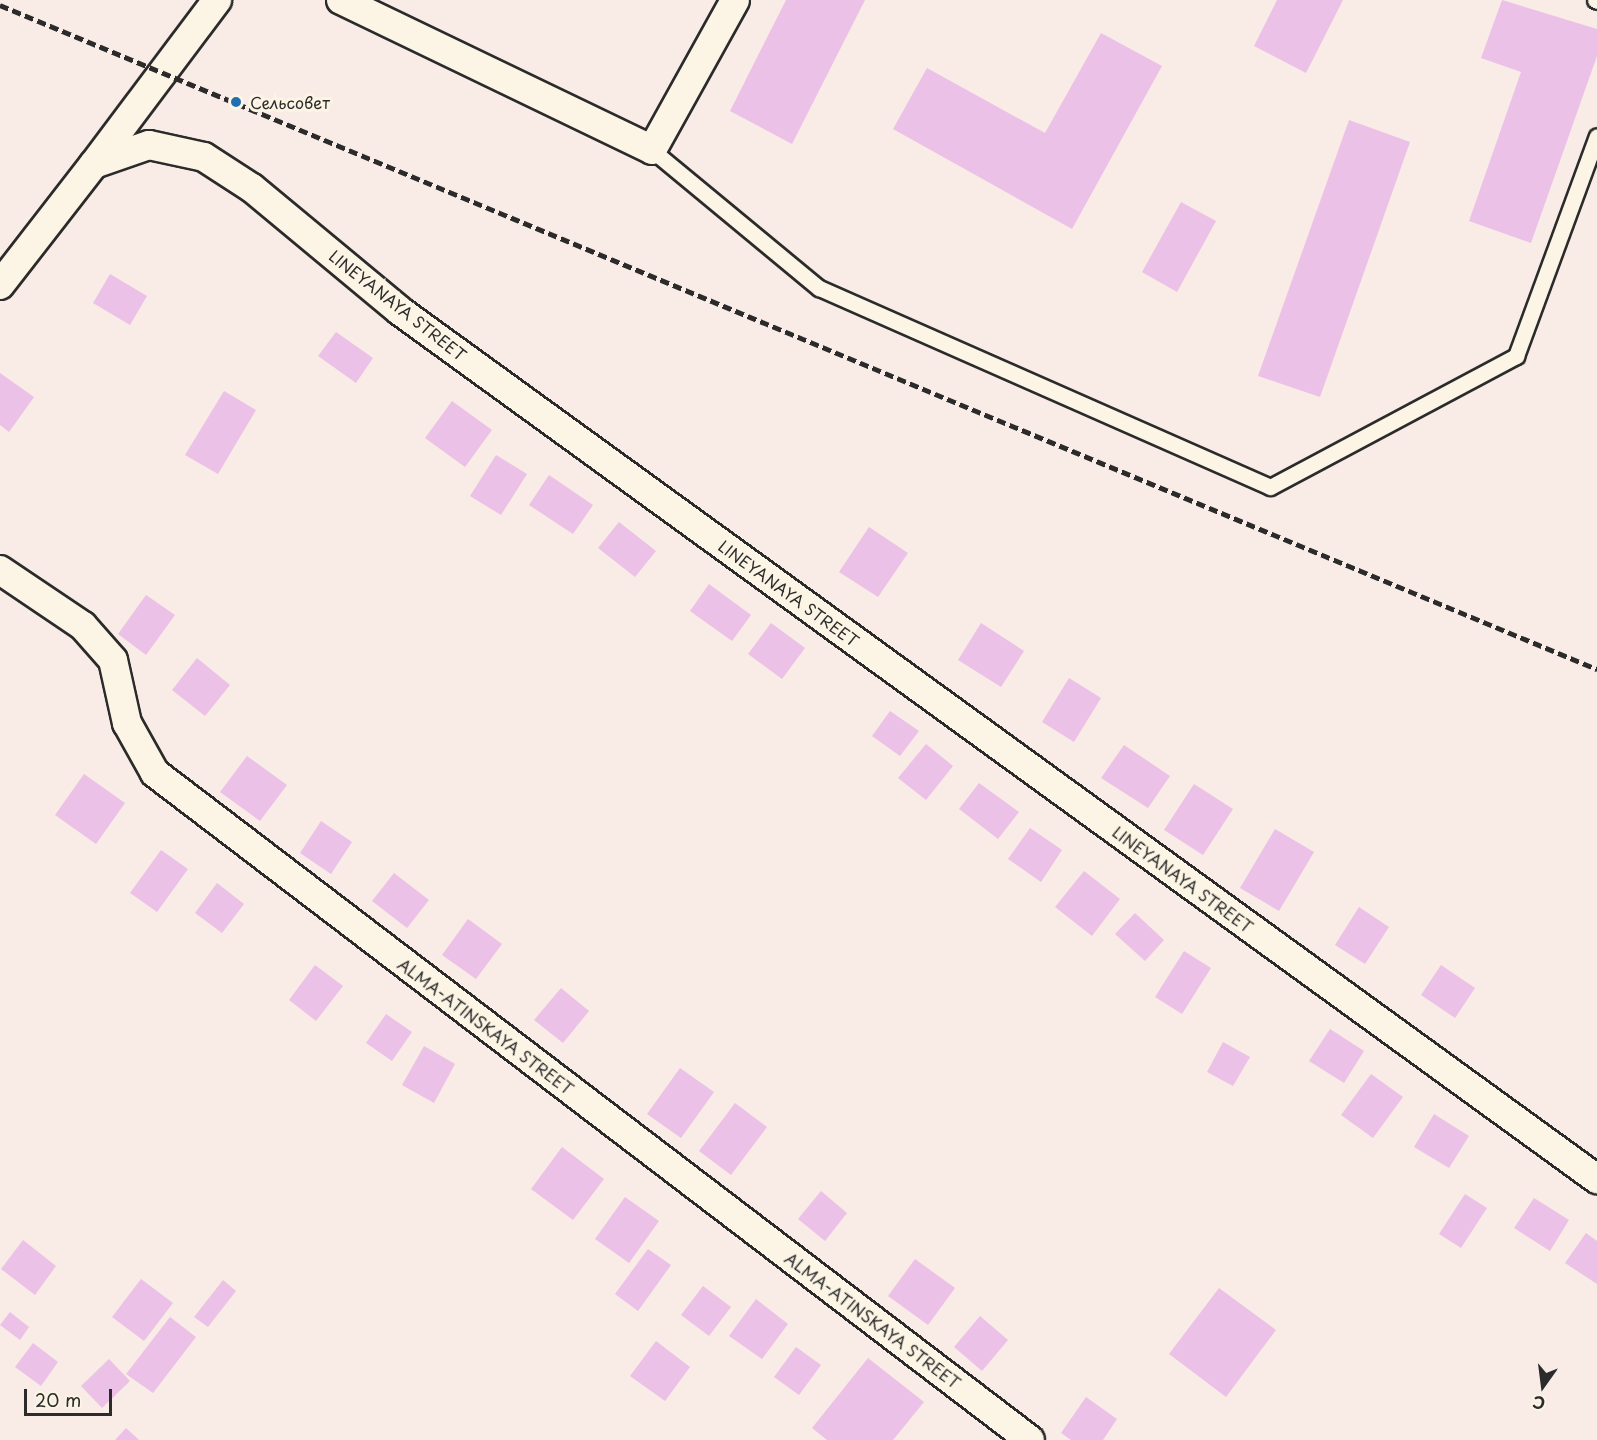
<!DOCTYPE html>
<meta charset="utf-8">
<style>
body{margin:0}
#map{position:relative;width:1597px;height:1440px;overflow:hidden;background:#f9ebe5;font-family:"Playpen Sans",sans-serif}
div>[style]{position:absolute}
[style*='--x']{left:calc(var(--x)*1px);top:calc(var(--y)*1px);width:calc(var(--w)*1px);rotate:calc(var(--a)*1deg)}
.building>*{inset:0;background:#ecc1e7}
.roads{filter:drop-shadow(2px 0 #2b2b2b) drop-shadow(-2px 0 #2b2b2b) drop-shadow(0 2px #2b2b2b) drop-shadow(0 -2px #2b2b2b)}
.lane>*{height:15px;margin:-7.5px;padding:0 7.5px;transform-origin:7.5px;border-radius:7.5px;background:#fcf5e5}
.street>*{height:28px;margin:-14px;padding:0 14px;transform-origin:14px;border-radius:14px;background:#fcf5e5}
.rail>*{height:4.5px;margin-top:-2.25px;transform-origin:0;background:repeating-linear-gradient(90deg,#2b2b2b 0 9px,transparent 0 13.5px)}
.dots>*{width:16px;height:16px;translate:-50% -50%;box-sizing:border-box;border:3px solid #fcf5e5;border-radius:50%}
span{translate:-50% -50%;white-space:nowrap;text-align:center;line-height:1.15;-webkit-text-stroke:6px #fcf5e5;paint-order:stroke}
.poi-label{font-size:16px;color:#2b2b2b}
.left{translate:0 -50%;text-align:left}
.street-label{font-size:16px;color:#2b2b2b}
.north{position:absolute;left:1513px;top:1356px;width:60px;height:60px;-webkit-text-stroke:4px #fcf5e5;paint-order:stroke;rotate:194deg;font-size:16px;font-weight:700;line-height:24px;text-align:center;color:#2b2b2b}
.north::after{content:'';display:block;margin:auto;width:21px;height:27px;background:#2b2b2b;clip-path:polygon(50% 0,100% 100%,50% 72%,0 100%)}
.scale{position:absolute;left:24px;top:1389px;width:88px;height:27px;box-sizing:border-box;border:3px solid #2b2b2b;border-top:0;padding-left:8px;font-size:18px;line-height:21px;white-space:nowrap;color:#2b2b2b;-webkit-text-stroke:4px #fcf5e5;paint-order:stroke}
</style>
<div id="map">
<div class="building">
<div style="clip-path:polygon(786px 0,865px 0,792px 144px,730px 111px)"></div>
<div style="clip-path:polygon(1277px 0,1343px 0,1306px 73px,1254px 46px)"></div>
<div style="clip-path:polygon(1502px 0,1597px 29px,1597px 56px,1531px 243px,1469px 221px,1521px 72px,1481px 58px)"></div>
<div style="clip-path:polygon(1101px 33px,1162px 66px,1072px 229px,893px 129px,927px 68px,1045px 133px)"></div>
<div style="clip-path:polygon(1349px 120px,1410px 142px,1320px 397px,1258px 376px)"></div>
<div style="clip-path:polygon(1181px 202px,1216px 221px,1177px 292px,1142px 272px)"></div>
<div style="clip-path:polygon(110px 274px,147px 296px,130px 325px,93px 303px)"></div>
<div style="clip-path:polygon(336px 332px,373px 358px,356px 383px,318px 356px)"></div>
<div style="clip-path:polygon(0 373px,34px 397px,9px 432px,0 425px)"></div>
<div style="clip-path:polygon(224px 391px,256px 410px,218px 474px,185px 455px)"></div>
<div style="clip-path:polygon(452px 401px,492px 430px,465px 467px,425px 438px)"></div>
<div style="clip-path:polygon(496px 455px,527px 474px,501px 515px,470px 496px)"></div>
<div style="clip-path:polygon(549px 475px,593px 505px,573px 534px,529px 505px)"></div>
<div style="clip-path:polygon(619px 522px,656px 551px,635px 577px,598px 548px)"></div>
<div style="clip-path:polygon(869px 527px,908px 553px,878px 597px,839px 572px)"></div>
<div style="clip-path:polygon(709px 584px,751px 615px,732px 641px,690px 611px)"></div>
<div style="clip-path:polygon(146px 595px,175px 615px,146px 655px,118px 634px)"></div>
<div style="clip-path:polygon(771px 623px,805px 648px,782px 679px,748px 654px)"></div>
<div style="clip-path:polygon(981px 623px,1024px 651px,1001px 687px,958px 660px)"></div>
<div style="clip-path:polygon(197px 658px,230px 685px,205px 716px,172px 690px)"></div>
<div style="clip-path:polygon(1069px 678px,1101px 698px,1074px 742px,1042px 722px)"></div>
<div style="clip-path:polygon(890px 711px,919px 731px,900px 756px,872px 736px)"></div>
<div style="clip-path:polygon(926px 744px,953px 766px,926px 800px,898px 778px)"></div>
<div style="clip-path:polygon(1124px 745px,1170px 776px,1148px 808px,1101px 778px)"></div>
<div style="clip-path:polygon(247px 756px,287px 785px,260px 821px,220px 792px)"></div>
<div style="clip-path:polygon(84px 774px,125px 803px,96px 844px,55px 815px)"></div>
<div style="clip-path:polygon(979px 783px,1019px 812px,998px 839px,959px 809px)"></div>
<div style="clip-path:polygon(1194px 784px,1233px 809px,1203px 855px,1164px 830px)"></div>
<div style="clip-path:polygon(321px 821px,352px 842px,331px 874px,300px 853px)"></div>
<div style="clip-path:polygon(1030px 828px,1062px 850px,1041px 882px,1008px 859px)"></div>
<div style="clip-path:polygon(1275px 829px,1314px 852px,1279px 911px,1240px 888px)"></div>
<div style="clip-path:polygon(161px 850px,188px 869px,157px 912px,130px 893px)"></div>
<div style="clip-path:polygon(1084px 871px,1120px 899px,1092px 936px,1055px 907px)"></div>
<div style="clip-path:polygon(394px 873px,429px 900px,407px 928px,372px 901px)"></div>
<div style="clip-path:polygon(217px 883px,244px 904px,222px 933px,195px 913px)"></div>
<div style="clip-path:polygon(1359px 907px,1389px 927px,1365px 964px,1335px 945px)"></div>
<div style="clip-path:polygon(1135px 913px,1164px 940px,1145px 961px,1115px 934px)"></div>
<div style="clip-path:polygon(468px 919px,502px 944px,476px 979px,442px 955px)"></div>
<div style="clip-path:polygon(1184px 951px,1211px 968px,1182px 1014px,1155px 997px)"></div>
<div style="clip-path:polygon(315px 965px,343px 986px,316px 1021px,289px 1000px)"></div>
<div style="clip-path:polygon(1441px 965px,1475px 988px,1455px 1018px,1421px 995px)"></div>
<div style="clip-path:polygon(561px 988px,589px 1011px,563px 1043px,534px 1020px)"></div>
<div style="clip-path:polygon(386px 1014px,412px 1032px,392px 1061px,366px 1043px)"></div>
<div style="clip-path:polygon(1330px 1029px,1364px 1051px,1344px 1083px,1309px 1061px)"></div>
<div style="clip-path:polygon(1223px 1042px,1250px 1057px,1233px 1086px,1207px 1072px)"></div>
<div style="clip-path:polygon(424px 1046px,455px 1064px,434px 1103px,402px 1085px)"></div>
<div style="clip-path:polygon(680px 1068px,714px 1092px,681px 1138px,647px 1114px)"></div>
<div style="clip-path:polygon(1371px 1074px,1403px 1097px,1373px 1138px,1341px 1115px)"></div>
<div style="clip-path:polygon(735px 1103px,767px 1127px,731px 1175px,699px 1151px)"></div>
<div style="clip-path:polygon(1434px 1114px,1469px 1136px,1449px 1168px,1414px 1147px)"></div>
<div style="clip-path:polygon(562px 1147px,604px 1179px,573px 1220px,531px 1189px)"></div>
<div style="clip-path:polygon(821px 1191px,847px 1213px,825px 1241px,798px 1219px)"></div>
<div style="clip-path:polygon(1465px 1194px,1487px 1208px,1461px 1248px,1439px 1234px)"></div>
<div style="clip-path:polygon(625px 1197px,659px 1221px,629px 1263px,595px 1239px)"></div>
<div style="clip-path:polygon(1534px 1198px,1569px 1220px,1550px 1251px,1514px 1228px)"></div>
<div style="clip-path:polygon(1586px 1233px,1597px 1241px,1597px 1284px,1565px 1263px)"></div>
<div style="clip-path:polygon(23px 1240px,56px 1266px,35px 1295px,1px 1269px)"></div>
<div style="clip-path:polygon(648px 1249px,671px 1265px,638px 1311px,615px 1294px)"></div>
<div style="clip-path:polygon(915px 1259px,955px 1288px,928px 1325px,888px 1296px)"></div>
<div style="clip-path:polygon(141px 1279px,173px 1303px,144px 1341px,112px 1317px)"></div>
<div style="clip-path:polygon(223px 1280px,236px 1291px,208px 1327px,194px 1317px)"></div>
<div style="clip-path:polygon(703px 1286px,731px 1307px,709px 1336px,681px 1315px)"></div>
<div style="clip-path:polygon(1219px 1288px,1276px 1330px,1226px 1397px,1169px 1354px)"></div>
<div style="clip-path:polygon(756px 1299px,788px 1324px,762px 1359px,729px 1336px)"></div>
<div style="clip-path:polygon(10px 1312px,29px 1327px,20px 1340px,0 1325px)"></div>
<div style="clip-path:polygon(980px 1316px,1008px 1340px,982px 1371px,954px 1347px)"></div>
<div style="clip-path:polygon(170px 1317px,196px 1337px,153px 1393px,126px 1374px)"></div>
<div style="clip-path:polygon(656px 1341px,690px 1367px,665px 1401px,630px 1376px)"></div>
<div style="clip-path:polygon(33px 1343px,58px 1362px,41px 1386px,15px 1367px)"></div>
<div style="clip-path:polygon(796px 1347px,821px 1365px,799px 1395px,774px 1377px)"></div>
<div style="clip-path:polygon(868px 1358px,924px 1402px,893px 1440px,827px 1440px,812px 1428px)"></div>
<div style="clip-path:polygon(109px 1359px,130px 1381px,102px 1408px,81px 1386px)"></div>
<div style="clip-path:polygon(1086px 1397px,1117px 1419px,1103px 1440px,1071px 1440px,1061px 1433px)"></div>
<div style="clip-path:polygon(126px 1428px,139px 1440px,115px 1440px)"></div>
</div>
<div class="roads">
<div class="lane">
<div style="--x:1595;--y:0;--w:2;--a:27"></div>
<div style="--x:652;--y:150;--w:217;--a:39.6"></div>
<div style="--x:819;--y:288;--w:493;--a:23.8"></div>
<div style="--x:1270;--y:487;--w:279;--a:-28"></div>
<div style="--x:1516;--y:356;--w:234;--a:-69.8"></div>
</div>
<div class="street">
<div style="--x:341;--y:0;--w:345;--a:25.7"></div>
<div style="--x:652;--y:150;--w:171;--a:-61"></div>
<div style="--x:94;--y:164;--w:205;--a:-53.1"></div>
<div style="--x:0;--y:285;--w:153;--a:-52.2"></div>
<div style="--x:94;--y:164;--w:58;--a:-19.1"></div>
<div style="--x:149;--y:145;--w:56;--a:12.3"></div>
<div style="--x:204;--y:157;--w:57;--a:32.9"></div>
<div style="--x:252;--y:188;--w:192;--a:39.7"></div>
<div style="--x:400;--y:311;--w:1479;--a:35.95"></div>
<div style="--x:0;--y:570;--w:100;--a:34"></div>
<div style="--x:83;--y:626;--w:45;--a:48.6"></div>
<div style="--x:113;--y:660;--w:65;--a:77.5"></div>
<div style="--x:127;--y:723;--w:57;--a:60.8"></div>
<div style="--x:155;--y:773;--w:1100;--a:37.32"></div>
</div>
</div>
<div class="rail">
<div style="--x:0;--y:5;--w:1730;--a:22.58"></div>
</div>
<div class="dots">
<div style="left:236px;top:102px;background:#1f6fb2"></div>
</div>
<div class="poi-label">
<span class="left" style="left:250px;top:102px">Сельсовет</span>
</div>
<div class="street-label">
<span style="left:398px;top:305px;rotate:38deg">LINEYANAYA STREET</span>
<span style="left:789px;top:593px;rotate:36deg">LINEYANAYA STREET</span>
<span style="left:1183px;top:879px;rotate:36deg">LINEYANAYA STREET</span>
<span style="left:486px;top:1026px;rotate:37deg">ALMA-ATINSKAYA STREET</span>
<span style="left:873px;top:1320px;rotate:37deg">ALMA-ATINSKAYA STREET</span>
</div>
<div class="north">С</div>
<div class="scale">20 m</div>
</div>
